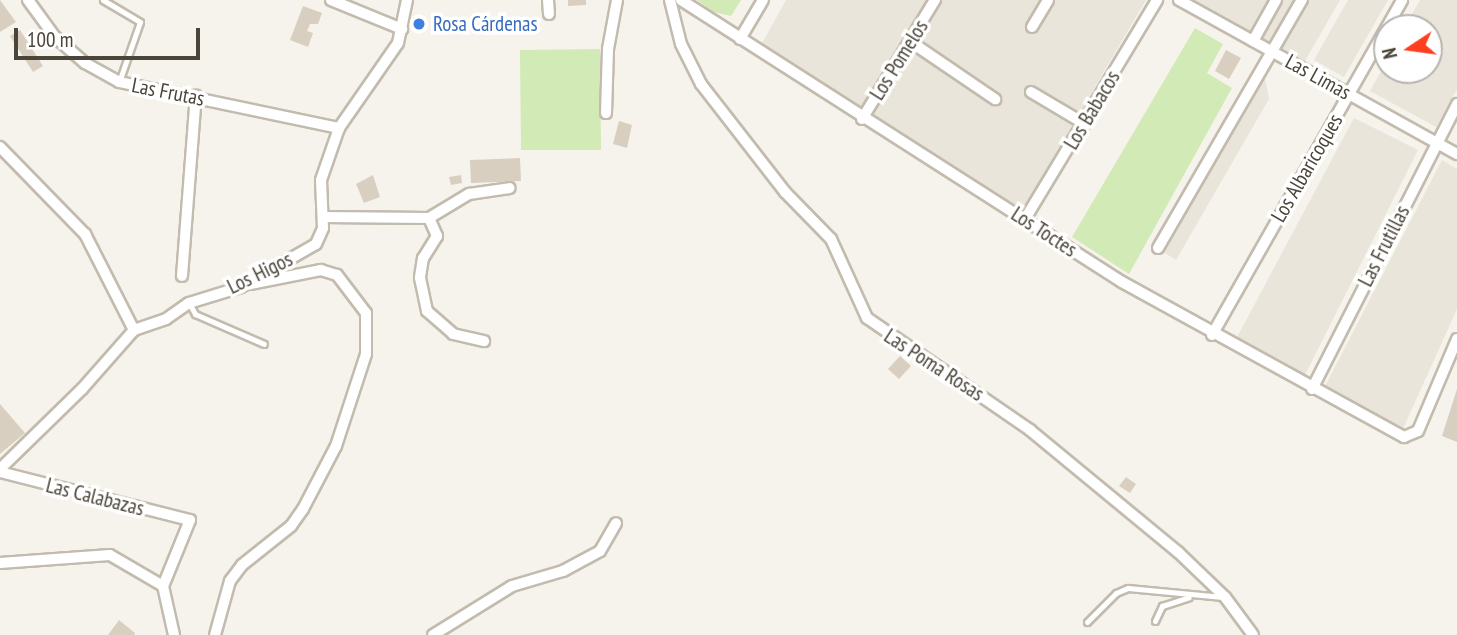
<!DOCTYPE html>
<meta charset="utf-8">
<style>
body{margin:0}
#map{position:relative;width:1457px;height:635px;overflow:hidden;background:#f6f3ec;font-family:"PT Sans Narrow",sans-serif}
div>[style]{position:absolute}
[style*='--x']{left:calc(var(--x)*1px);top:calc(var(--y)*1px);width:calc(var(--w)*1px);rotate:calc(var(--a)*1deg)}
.residential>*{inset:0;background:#eae5da}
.green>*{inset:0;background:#d2eab5}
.building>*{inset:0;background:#d8cfc1}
.roads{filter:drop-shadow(2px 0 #c2bbae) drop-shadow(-2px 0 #c2bbae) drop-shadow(0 2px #c2bbae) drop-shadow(0 -2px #c2bbae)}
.lane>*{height:5px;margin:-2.5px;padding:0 2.5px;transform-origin:2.5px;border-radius:2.5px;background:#fff}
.street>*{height:10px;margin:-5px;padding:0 5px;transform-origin:5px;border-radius:5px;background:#fff}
.dots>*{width:19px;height:19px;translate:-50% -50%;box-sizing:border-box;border:4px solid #fff;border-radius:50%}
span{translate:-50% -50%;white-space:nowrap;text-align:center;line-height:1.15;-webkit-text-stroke:7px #fff;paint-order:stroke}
.shop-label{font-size:21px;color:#366cbe}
.left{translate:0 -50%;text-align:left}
.street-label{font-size:21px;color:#4b4439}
.north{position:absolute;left:1373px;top:14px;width:70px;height:70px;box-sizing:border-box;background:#fff;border:2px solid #b7b4b0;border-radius:50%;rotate:257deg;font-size:19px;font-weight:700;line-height:28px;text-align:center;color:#4b4439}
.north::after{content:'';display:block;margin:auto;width:24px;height:32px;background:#fc3f1d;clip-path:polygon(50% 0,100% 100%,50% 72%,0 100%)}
.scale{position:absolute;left:14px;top:28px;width:186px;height:32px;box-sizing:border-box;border:4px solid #4b4439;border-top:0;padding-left:9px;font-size:21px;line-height:24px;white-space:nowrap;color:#4b4439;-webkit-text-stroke:5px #fff;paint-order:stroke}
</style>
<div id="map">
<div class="residential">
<div style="clip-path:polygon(786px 0,1146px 0,1020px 214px,761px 45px)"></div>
<div style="clip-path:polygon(1192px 0,1340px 0,1305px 61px)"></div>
<div style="clip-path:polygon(1348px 0,1388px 0,1344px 77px,1314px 60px)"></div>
<div style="clip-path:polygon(1420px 0,1457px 0,1457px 89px,1436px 127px,1370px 91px,1387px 60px,1387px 70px,1429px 70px,1429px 28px,1404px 28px)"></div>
<div style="clip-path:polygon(1264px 74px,1269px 99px,1176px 260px,1162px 251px)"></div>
<div style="clip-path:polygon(1354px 118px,1418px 150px,1304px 377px,1235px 341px)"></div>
<div style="clip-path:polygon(1442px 160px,1457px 169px,1457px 309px,1402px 431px,1323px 390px)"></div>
</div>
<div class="green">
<div style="clip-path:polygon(697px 0,741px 0,731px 16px,714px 12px)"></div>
<div style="clip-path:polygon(1195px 28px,1223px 44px,1207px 73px,1232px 88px,1129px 274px,1072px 237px)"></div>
<div style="clip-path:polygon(600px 49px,601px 150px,521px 150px,520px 50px)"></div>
</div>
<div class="building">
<div style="clip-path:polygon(0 0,16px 22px,0 32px)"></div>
<div style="clip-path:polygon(568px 0,586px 0,586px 5px,568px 6px)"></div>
<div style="clip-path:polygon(303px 6px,322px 13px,318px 24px,310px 24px,307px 31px,313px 33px,308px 47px,290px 40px)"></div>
<div style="clip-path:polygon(20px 30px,43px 66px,33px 72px,10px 36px)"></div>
<div style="clip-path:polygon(1226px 50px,1241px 58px,1229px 79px,1215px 71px)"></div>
<div style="clip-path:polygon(619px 121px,632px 125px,627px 148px,613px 144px)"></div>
<div style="clip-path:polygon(520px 158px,521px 181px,471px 183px,470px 160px)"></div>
<div style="clip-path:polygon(373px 175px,380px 197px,364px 203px,356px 184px)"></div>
<div style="clip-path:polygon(461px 175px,462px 183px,451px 185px,449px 177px)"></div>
<div style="clip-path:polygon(900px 356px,911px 366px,899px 379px,888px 369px)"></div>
<div style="clip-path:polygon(1457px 389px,1457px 442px,1442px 436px)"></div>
<div style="clip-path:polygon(0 404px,25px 433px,0 454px)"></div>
<div style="clip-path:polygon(1126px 477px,1136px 484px,1130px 493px,1119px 486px)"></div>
<div style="clip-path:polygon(119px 620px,135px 633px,134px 635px,108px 635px)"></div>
</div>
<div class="roads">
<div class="lane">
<div style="--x:103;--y:0;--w:43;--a:30.7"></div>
<div style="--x:140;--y:22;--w:64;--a:109.3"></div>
<div style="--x:189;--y:303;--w:13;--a:61"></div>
<div style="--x:195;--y:314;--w:75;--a:23.5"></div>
<div style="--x:1155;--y:621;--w:17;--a:-65"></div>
<div style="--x:1162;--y:606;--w:28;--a:-18"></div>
<div style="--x:1087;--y:622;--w:41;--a:-45"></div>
<div style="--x:1116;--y:593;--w:13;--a:-23"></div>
<div style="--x:1128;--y:588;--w:95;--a:5.4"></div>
</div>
<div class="street">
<div style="--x:28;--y:0;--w:46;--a:53.9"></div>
<div style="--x:55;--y:37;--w:40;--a:41"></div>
<div style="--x:85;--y:63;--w:39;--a:29"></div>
<div style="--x:119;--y:82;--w:225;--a:11.8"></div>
<div style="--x:331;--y:0;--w:77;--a:22.2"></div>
<div style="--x:548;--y:0;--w:14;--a:86"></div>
<div style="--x:670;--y:0;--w:45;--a:76"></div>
<div style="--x:681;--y:44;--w:45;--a:63.4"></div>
<div style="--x:701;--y:84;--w:137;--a:52.1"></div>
<div style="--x:785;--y:192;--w:66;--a:45.6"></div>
<div style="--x:831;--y:239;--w:87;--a:65.5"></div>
<div style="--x:867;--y:318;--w:198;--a:34.5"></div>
<div style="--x:1030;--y:430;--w:192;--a:39.5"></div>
<div style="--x:1178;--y:552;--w:65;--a:43.8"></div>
<div style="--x:1225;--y:597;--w:47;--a:53.6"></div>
<div style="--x:681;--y:0;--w:523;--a:32.6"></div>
<div style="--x:1122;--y:282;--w:322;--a:28.8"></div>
<div style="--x:1404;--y:437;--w:15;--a:-23"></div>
<div style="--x:1418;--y:431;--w:100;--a:-67"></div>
<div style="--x:1179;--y:0;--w:318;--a:29"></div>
<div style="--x:1032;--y:27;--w:31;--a:-59"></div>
<div style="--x:740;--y:39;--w:45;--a:-59.5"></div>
<div style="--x:1253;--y:41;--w:47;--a:-60.7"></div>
<div style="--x:911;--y:42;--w:102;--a:34.2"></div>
<div style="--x:1031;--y:92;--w:63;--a:30.7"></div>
<div style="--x:606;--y:113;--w:64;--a:-88.2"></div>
<div style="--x:608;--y:49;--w:50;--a:-79.6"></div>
<div style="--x:862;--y:119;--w:140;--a:-58.5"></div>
<div style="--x:0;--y:147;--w:122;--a:45.7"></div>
<div style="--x:85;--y:234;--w:108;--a:63"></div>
<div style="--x:323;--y:217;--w:106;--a:0.5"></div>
<div style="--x:429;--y:218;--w:47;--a:-31"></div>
<div style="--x:469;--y:194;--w:41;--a:-8.3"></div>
<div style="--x:429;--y:218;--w:20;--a:66"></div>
<div style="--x:437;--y:236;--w:26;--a:122"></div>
<div style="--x:423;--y:258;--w:20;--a:99"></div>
<div style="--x:420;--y:278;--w:34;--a:78"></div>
<div style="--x:427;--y:311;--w:35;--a:41"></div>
<div style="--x:453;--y:334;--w:32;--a:13"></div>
<div style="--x:1025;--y:219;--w:256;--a:-58.9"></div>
<div style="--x:1158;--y:248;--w:287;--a:-59.9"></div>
<div style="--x:182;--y:276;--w:181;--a:-85.6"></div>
<div style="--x:1212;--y:335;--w:385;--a:-60.4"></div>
<div style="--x:1312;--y:389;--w:320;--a:-63"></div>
<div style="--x:0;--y:469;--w:115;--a:-44.3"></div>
<div style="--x:82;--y:389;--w:79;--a:-48.6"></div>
<div style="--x:134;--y:330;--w:34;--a:-19"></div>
<div style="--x:166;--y:319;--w:28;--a:-35"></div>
<div style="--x:189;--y:303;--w:54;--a:-17.1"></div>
<div style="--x:241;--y:287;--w:86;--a:-29.8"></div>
<div style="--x:316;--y:244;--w:17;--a:-66"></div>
<div style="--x:323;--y:228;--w:48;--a:-92.4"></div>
<div style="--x:321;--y:180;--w:55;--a:-70.9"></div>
<div style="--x:339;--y:128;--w:103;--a:-55.2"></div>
<div style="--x:398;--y:43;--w:44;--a:-78.2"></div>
<div style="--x:0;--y:472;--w:196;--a:14.2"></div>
<div style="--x:190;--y:520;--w:71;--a:112.2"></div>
<div style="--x:163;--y:586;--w:50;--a:77.3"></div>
<div style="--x:0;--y:563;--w:110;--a:-4.2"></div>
<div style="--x:110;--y:555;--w:61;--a:30.3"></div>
<div style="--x:215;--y:635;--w:56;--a:-74.5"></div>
<div style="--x:230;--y:581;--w:20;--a:-53"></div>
<div style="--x:242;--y:565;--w:63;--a:-38.5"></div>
<div style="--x:291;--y:526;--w:21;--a:-55"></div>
<div style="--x:303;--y:509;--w:71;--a:-62.4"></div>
<div style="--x:336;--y:446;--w:97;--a:-71.9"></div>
<div style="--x:366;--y:354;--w:41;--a:-90"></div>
<div style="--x:366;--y:313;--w:48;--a:-127.3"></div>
<div style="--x:337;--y:275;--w:17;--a:-163"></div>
<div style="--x:321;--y:270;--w:71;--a:168.7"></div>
<div style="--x:433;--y:635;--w:93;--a:-31.8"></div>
<div style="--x:512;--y:586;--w:53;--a:-16.4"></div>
<div style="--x:563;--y:571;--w:42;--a:-28.4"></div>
<div style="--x:600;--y:551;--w:32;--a:-60"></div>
</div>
</div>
<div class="dots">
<div style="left:419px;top:24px;background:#3f7fe0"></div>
</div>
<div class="shop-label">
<span class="left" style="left:433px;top:24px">Rosa Cárdenas</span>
</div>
<div class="street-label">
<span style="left:899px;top:60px;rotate:-58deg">Los Pomelos</span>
<span style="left:1318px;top:77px;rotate:29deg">Las Limas</span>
<span style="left:168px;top:92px;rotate:11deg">Las Frutas</span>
<span style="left:1092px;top:110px;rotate:-59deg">Los Babacos</span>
<span style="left:1307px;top:168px;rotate:-60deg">Los Albaricoques</span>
<span style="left:1044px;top:232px;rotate:33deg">Los Toctes</span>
<span style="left:1384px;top:246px;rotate:-63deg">Las Frutillas</span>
<span style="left:260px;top:273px;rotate:-26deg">Los Higos</span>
<span style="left:934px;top:365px;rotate:33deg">Las Poma Rosas</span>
<span style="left:95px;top:497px;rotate:14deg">Las Calabazas</span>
</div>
<div class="north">N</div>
<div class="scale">100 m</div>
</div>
